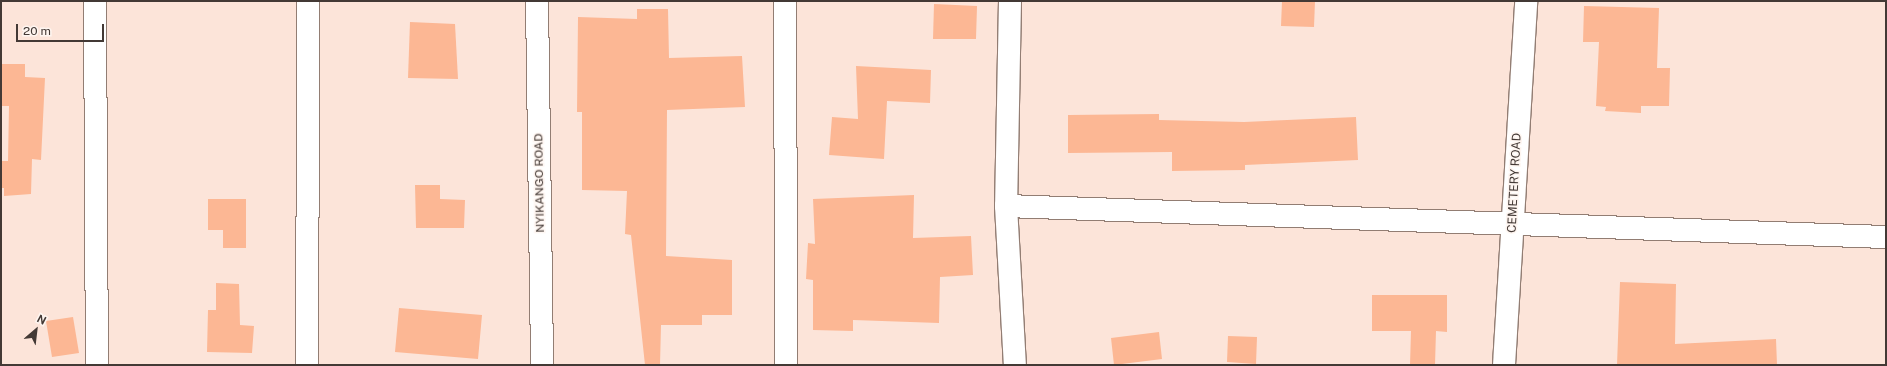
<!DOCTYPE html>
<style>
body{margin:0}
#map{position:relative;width:1887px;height:366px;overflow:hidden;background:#fce4d9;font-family:"Public Sans",sans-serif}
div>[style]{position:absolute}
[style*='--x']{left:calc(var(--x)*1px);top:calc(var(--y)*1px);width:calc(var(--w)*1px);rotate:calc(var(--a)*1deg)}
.building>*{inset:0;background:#fcb794}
.roads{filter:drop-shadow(1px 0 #927d73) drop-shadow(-1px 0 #927d73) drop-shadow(0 1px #927d73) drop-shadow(0 -1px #927d73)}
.minor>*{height:22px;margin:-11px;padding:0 11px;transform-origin:11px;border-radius:11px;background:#fff}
span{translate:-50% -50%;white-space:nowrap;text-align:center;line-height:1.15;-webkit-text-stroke:3px #fef5f0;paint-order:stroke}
.street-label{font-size:12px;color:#433935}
.frame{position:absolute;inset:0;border:2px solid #433935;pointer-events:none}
.north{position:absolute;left:16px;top:310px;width:40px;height:40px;-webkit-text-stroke:3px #fef5f0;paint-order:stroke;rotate:28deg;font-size:11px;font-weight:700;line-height:16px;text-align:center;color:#433935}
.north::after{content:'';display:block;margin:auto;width:14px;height:18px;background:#433935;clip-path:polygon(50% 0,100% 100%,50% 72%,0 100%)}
.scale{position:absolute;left:16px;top:24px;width:88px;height:18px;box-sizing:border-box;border:2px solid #433935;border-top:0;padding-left:5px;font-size:12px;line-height:14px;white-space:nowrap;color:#433935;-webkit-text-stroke:3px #fef5f0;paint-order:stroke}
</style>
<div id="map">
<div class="building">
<div style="clip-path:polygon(1282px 1px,1315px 1px,1314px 27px,1281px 26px)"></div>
<div style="clip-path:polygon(934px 4px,977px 6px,976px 39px,933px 39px)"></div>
<div style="clip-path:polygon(1584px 6px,1659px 8px,1657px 68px,1670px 68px,1669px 106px,1641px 106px,1641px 113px,1605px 111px,1606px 107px,1596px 106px,1599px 42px,1583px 42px)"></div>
<div style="clip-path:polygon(637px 9px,668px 9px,669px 58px,742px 56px,745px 107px,667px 110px,666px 256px,732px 260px,732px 315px,702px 315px,702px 325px,661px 325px,660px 365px,645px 365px,631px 235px,625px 234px,627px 191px,582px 190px,582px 112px,577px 112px,578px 17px,637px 19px)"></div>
<div style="clip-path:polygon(410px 22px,455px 24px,458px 79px,408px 78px)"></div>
<div style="clip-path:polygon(1px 64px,25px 64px,25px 77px,45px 78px,41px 160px,32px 159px,31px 194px,4px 196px,4px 188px,1px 188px,1px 161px,8px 161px,9px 106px,1px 106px)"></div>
<div style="clip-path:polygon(856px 66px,931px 70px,930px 103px,887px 101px,884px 159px,829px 155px,832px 117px,858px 119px)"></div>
<div style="clip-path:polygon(1159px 114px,1159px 120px,1244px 122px,1356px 117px,1358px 160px,1245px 165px,1245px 170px,1172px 171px,1172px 152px,1068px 153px,1068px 115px)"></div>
<div style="clip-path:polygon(415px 185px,440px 185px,440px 199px,465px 200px,464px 228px,416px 228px)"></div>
<div style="clip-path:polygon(914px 195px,913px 238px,971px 236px,973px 275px,940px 277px,939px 323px,853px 320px,853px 331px,813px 330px,813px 280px,806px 279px,808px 243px,815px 244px,813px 199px)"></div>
<div style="clip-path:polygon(208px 199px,246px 199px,246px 248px,223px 248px,223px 230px,208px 230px)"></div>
<div style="clip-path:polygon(1620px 282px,1676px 284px,1675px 344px,1776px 339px,1777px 365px,1617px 365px)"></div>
<div style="clip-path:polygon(216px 283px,239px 284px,240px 325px,254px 326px,252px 353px,207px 352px,208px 310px,216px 310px)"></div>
<div style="clip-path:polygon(1372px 295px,1447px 295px,1447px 332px,1436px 331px,1435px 365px,1410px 365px,1411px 331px,1372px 331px)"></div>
<div style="clip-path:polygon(399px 308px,482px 315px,478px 359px,395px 352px)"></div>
<div style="clip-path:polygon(73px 317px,79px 353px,52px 357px,46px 321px)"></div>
<div style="clip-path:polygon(1159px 332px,1162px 359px,1114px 365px,1111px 338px)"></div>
<div style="clip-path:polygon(1228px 336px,1257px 337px,1256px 364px,1227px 362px)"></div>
</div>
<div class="roads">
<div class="minor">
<div style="--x:95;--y:1;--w:364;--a:89.7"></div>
<div style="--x:537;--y:1;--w:364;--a:89.2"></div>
<div style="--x:785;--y:1;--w:364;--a:89.8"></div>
<div style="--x:1010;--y:1;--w:205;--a:91.1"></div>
<div style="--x:1006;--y:206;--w:159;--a:86.8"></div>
<div style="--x:1006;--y:206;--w:881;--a:2.02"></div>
<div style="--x:307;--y:365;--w:364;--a:-89.8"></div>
<div style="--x:1504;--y:365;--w:365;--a:-86.5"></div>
</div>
</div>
<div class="street-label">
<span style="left:540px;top:183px;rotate:-91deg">NYIKANGO ROAD</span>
<span style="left:1515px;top:183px;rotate:-87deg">CEMETERY ROAD</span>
</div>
<div class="frame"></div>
<div class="north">N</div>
<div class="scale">20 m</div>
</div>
